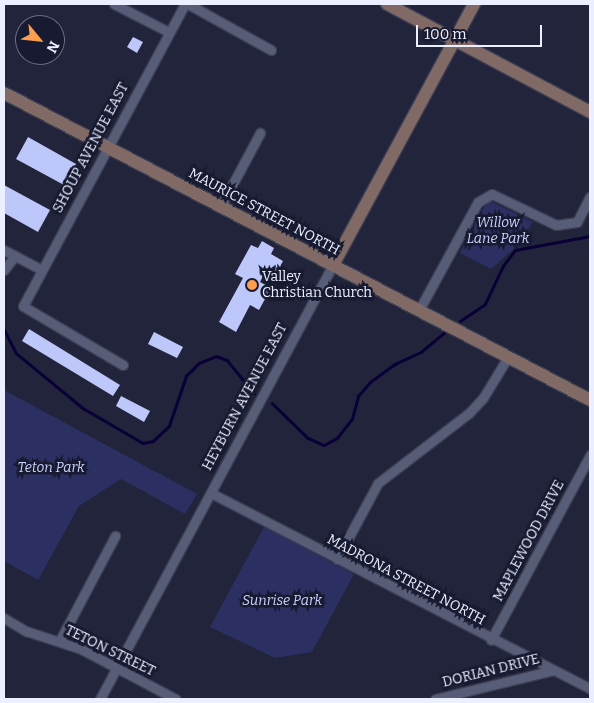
<!DOCTYPE html>
<style>
body{margin:0}
#map{position:relative;width:594px;height:703px;overflow:hidden;background:#21243a;font-family:Bitter,serif}
div>[style]{position:absolute}
[style*='--x']{left:calc(var(--x)*1px);top:calc(var(--y)*1px);width:calc(var(--w)*1px);rotate:calc(var(--a)*1deg)}
.green>*{inset:0;background:#2b2f61}
.stream>*{height:2.5px;margin:-1.25px;padding:0 1.25px;transform-origin:1.25px;border-radius:1.25px;background:#090136}
.building>*{inset:0;background:#bec7fa}
.roads{filter:drop-shadow(1px 0 #3c3e52) drop-shadow(-1px 0 #3c3e52) drop-shadow(0 1px #3c3e52) drop-shadow(0 -1px #3c3e52)}
.street>*{height:9px;margin:-4.5px;padding:0 4.5px;transform-origin:4.5px;border-radius:4.5px;background:#585d77}
.secondary>*{height:12px;margin:-6px;padding:0 6px;transform-origin:6px;border-radius:6px;background:#816a66}
.dots>*{width:14px;height:14px;translate:-50% -50%;box-sizing:border-box;border:2px solid #171a30;border-radius:50%}
span{translate:-50% -50%;white-space:nowrap;text-align:center;line-height:1.15;-webkit-text-stroke:5px #171a30;paint-order:stroke}
.street-label{font-size:14px;color:#ecefff}
.park-label{font-size:14px;color:#cad2fd;font-style:italic}
.poi-label{font-size:14px;color:#ecefff}
.left{translate:0 -50%;text-align:left}
.frame{position:absolute;inset:0;border:5px solid #ecefff;pointer-events:none}
.north{position:absolute;left:15px;top:15px;width:50px;height:50px;box-sizing:border-box;background:#171a30;border:1px solid #6c6f83;border-radius:50%;rotate:118deg;font-size:14px;font-weight:700;line-height:20px;text-align:center;color:#ecefff}
.north::after{content:'';display:block;margin:auto;width:18px;height:22px;background:#fb9e50;clip-path:polygon(50% 0,100% 100%,50% 72%,0 100%)}
.scale{position:absolute;left:416px;top:25px;width:126px;height:22px;box-sizing:border-box;border:2px solid #ecefff;border-top:0;padding-left:6px;font-size:15px;line-height:18px;white-space:nowrap;color:#ecefff;-webkit-text-stroke:4px #171a30;paint-order:stroke}
</style>
<div id="map">
<div class="green">
<div style="clip-path:polygon(488px 200px,533px 222px,520px 243px,491px 269px,460px 253px)"></div>
<div style="clip-path:polygon(4px 390px,197px 494px,185px 514px,121px 479px,79px 506px,38px 580px,4px 561px)"></div>
<div style="clip-path:polygon(264px 527px,354px 574px,312px 652px,275px 658px,210px 627px)"></div>
</div>
<div class="stream">
<div style="--x:460;--y:321;--w:30;--a:-34"></div>
<div style="--x:485;--y:304;--w:42;--a:-64.7"></div>
<div style="--x:503;--y:266;--w:20;--a:-53"></div>
<div style="--x:515;--y:250;--w:76;--a:-10.6"></div>
<div style="--x:4;--y:329;--w:27;--a:63"></div>
<div style="--x:16;--y:353;--w:87;--a:39.4"></div>
<div style="--x:83;--y:408;--w:69;--a:30.3"></div>
<div style="--x:143;--y:443;--w:10;--a:-11"></div>
<div style="--x:153;--y:441;--w:22;--a:-43"></div>
<div style="--x:169;--y:426;--w:53;--a:-71.2"></div>
<div style="--x:186;--y:376;--w:18;--a:-45"></div>
<div style="--x:199;--y:363;--w:18;--a:-22"></div>
<div style="--x:216;--y:356;--w:12;--a:20"></div>
<div style="--x:227;--y:360;--w:43;--a:50.7"></div>
<div style="--x:272;--y:403;--w:50;--a:44.2"></div>
<div style="--x:308;--y:438;--w:17;--a:24"></div>
<div style="--x:324;--y:445;--w:15;--a:-28"></div>
<div style="--x:337;--y:438;--w:24;--a:-52"></div>
<div style="--x:352;--y:419;--w:24;--a:-75"></div>
<div style="--x:358;--y:396;--w:18;--a:-49"></div>
<div style="--x:370;--y:382;--w:31;--a:-36"></div>
<div style="--x:395;--y:364;--w:29;--a:-25"></div>
<div style="--x:421;--y:352;--w:30;--a:-40"></div>
</div>
<div class="building">
<div style="clip-path:polygon(133px 37px,143px 42px,137px 53px,127px 47px)"></div>
<div style="clip-path:polygon(28px 137px,76px 164px,64px 185px,16px 159px)"></div>
<div style="clip-path:polygon(4px 185px,50px 210px,38px 232px,4px 213px)"></div>
<div style="clip-path:polygon(262px 241px,274px 248px,271px 254px,283px 261px,277px 273px,267px 268px,260px 282px,271px 288px,259px 310px,250px 305px,236px 332px,219px 322px,243px 278px,235px 274px,251px 245px,258px 248px)"></div>
<div style="clip-path:polygon(29px 329px,120px 385px,113px 396px,22px 341px)"></div>
<div style="clip-path:polygon(154px 332px,183px 347px,177px 358px,148px 344px)"></div>
<div style="clip-path:polygon(121px 396px,150px 411px,144px 422px,116px 406px)"></div>
</div>
<div class="roads">
<div class="street">
<div style="--x:114;--y:4;--w:62;--a:27"></div>
<div style="--x:188;--y:4;--w:95;--a:29"></div>
<div style="--x:221;--y:206;--w:83;--a:-61.9"></div>
<div style="--x:4;--y:250;--w:43;--a:27.8"></div>
<div style="--x:4;--y:270;--w:18;--a:-52"></div>
<div style="--x:419;--y:310;--w:123;--a:-61.4"></div>
<div style="--x:478;--y:202;--w:16;--a:-30"></div>
<div style="--x:492;--y:194;--w:71;--a:25.8"></div>
<div style="--x:556;--y:225;--w:21;--a:-8"></div>
<div style="--x:577;--y:222;--w:28;--a:-63"></div>
<div style="--x:123;--y:365;--w:116;--a:-149.5"></div>
<div style="--x:23;--y:306;--w:343;--a:-61.8"></div>
<div style="--x:211;--y:493;--w:427;--a:27.3"></div>
<div style="--x:337;--y:559;--w:86;--a:-61.7"></div>
<div style="--x:378;--y:483;--w:115;--a:-37.6"></div>
<div style="--x:469;--y:413;--w:21;--a:-47"></div>
<div style="--x:483;--y:398;--w:48;--a:-58.6"></div>
<div style="--x:4;--y:618;--w:26;--a:31"></div>
<div style="--x:26;--y:631;--w:58;--a:18.1"></div>
<div style="--x:81;--y:649;--w:107;--a:27.8"></div>
<div style="--x:60;--y:640;--w:118;--a:-62.1"></div>
<div style="--x:491;--y:640;--w:210;--a:-61.8"></div>
<div style="--x:100;--y:699;--w:493;--a:-61.8"></div>
<div style="--x:435;--y:699;--w:122;--a:-13.7"></div>
</div>
<div class="secondary">
<div style="--x:387;--y:4;--w:230;--a:28"></div>
<div style="--x:4;--y:93;--w:662;--a:27.65"></div>
<div style="--x:333;--y:265;--w:297;--a:-61.6"></div>
</div>
</div>
<div class="dots">
<div style="left:252px;top:285px;background:#fb9e50"></div>
</div>
<div class="street-label">
<span style="left:91px;top:148px;rotate:-62deg">SHOUP AVENUE EAST</span>
<span style="left:264px;top:212px;rotate:28deg">MAURICE STREET NORTH</span>
<span style="left:245px;top:397px;rotate:-62deg">HEYBURN AVENUE EAST</span>
<span style="left:529px;top:541px;rotate:-62deg">MAPLEWOOD DRIVE</span>
<span style="left:406px;top:580px;rotate:28deg">MADRONA STREET NORTH</span>
<span style="left:110px;top:651px;rotate:26deg">TETON STREET</span>
<span style="left:491px;top:671px;rotate:-14deg">DORIAN DRIVE</span>
</div>
<div class="park-label">
<span style="left:498px;top:231px">Willow<br>Lane Park</span>
<span style="left:51px;top:468px">Teton Park</span>
<span style="left:282px;top:601px">Sunrise Park</span>
</div>
<div class="poi-label">
<span class="left" style="left:262px;top:285px">Valley<br>Christian Church</span>
</div>
<div class="frame"></div>
<div class="north">N</div>
<div class="scale">100 m</div>
</div>
